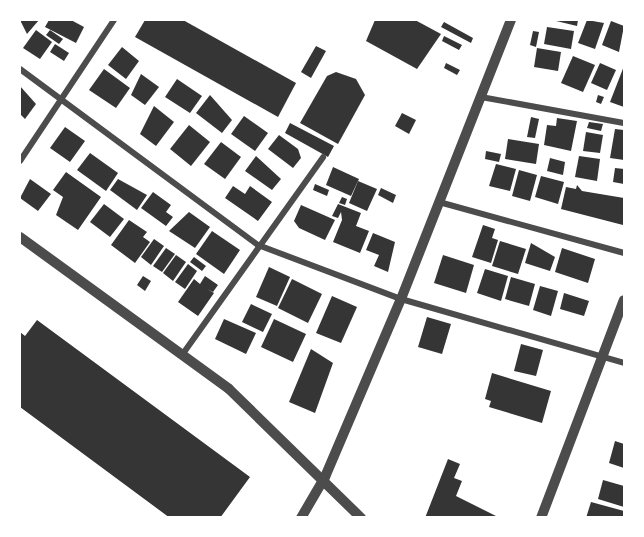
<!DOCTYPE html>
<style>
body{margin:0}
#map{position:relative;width:644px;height:537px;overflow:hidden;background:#fff;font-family:"Sofia Sans Condensed",sans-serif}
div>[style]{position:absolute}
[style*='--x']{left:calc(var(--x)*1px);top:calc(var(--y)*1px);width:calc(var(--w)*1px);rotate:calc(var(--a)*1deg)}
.building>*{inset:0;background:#353535}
.minor>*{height:6px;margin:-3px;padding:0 3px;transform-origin:3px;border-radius:3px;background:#4c4c4c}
.tertiary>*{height:10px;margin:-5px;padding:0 5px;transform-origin:5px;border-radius:5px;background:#4c4c4c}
span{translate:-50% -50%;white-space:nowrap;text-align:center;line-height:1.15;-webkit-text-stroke:6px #fff;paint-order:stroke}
.frame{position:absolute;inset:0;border:21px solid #fff;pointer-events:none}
</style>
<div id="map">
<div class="building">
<div style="clip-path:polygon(20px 20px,39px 20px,27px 34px)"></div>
<div style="clip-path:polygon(49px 20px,71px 20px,84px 27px,76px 43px,45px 27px)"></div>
<div style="clip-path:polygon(145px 20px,183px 20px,296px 83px,278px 117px,135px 37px)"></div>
<div style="clip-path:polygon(375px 20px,415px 20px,441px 34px,417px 69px,366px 41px)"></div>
<div style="clip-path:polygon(552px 20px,578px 20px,577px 26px)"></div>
<div style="clip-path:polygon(587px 20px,604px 23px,595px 49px,578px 43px)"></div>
<div style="clip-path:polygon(611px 21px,624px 26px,619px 52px,602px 45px)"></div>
<div style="clip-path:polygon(444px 22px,473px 38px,471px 43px,441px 27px)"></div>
<div style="clip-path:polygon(547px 27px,574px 31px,571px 49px,544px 44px)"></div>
<div style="clip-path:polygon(36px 30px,52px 42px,40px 59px,23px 48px)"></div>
<div style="clip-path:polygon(50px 30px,63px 39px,59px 44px,46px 35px)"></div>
<div style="clip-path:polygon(533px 31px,539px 32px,536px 47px,530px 45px)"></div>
<div style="clip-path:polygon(444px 36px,462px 45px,459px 50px,442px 41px)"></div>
<div style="clip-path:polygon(55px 44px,69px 53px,64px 61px,50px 52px)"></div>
<div style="clip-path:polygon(316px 46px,326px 51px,311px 78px,301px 72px)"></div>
<div style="clip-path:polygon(122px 47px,139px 61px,126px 79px,108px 65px)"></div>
<div style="clip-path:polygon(537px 48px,561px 52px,558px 71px,534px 67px)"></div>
<div style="clip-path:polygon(573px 56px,595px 65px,583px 92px,561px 83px)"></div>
<div style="clip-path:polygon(446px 63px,460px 70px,457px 75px,444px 68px)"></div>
<div style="clip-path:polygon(600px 63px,616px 70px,607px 90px,591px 83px)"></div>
<div style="clip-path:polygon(624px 66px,624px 107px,610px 102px)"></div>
<div style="clip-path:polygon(104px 69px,130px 88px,116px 108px,89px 90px)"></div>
<div style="clip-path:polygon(336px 72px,356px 79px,365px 95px,338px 144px,300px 123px,327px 76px)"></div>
<div style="clip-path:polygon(141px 74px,159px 87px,145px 105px,131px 95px)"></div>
<div style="clip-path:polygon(177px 79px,202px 96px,190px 113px,165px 97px)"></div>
<div style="clip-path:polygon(20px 86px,36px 104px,25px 119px,20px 114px)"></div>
<div style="clip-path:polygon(210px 95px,232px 120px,222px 133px,196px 113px)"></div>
<div style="clip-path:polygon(598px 95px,604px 97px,601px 104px,596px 102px)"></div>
<div style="clip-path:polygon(154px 106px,174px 122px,156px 146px,140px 134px)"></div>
<div style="clip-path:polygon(402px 113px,416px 120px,409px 134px,395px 126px)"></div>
<div style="clip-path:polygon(244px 116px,268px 133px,255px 151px,231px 134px)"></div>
<div style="clip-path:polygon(531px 117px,539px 119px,535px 138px,527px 137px)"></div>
<div style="clip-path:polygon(557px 118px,577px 121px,571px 151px,544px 145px,547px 125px,556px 126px)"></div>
<div style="clip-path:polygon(589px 122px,603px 124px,601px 131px,587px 128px)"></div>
<div style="clip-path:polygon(290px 123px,334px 146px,328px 157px,285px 133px)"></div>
<div style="clip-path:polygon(189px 125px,210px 142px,191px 166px,170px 149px)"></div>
<div style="clip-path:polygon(65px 127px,85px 141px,70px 162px,50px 148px)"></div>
<div style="clip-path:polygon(615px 129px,624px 130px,624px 160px,610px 158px)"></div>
<div style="clip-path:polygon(586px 132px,603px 135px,600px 153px,583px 151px)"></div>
<div style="clip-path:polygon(279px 135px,298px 149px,301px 158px,293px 168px,268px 149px)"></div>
<div style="clip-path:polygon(508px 139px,539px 144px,536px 164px,505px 159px)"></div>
<div style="clip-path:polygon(221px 142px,241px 157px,225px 179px,204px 164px)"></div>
<div style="clip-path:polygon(486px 151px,501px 154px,499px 162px,485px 159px)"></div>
<div style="clip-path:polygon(90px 153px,118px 173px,106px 191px,77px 170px)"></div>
<div style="clip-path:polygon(256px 156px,281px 179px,272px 190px,245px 171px)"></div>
<div style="clip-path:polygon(579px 156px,600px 159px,597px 181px,575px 177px)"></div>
<div style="clip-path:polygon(550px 158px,565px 162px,563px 175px,547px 171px)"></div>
<div style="clip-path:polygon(496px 164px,516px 169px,510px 191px,489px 186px)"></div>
<div style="clip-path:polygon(333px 167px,359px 179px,351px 196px,326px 185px)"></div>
<div style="clip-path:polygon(615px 168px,624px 169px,624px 184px,613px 182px)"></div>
<div style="clip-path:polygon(519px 170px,537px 175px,530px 201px,512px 196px)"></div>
<div style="clip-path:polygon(66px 172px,101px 197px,78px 230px,56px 215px,63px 197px,53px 190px)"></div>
<div style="clip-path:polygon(541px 176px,564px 182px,558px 204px,535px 197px)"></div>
<div style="clip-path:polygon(30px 179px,51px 194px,38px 211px,20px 198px)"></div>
<div style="clip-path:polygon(118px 179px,147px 195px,137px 210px,110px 190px)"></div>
<div style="clip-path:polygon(358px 181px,377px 189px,367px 211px,349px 203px)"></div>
<div style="clip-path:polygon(315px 184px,329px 190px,327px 196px,313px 190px)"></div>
<div style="clip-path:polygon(577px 185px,582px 191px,624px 198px,623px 225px,561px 209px,566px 187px,576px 189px)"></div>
<div style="clip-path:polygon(233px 186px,245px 194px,250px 186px,272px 202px,258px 221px,225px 198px)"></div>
<div style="clip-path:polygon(381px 188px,396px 195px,393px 203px,378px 195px)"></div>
<div style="clip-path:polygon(153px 192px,171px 205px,166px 212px,173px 217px,166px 226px,141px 208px)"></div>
<div style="clip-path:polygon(342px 197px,347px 199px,345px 205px,339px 203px)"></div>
<div style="clip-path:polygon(104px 204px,124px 219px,110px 237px,90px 222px)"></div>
<div style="clip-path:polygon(338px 204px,361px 213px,356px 226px,369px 231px,360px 253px,333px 242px,342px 220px,341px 212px,338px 218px,332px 216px)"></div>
<div style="clip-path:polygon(301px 205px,335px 220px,325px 240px,299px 228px,294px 221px)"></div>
<div style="clip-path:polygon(189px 212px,210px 227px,195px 248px,169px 231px)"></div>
<div style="clip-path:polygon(129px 220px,147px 232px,143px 237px,150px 242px,135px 263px,111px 245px)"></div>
<div style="clip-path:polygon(483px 225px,495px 229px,492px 238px,498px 240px,491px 263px,472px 257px)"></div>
<div style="clip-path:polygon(212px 231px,240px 250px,224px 274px,196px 254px)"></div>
<div style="clip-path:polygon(373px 233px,395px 242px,388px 272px,374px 266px,379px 255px,366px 250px)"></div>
<div style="clip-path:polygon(154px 239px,164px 246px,151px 265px,141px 257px)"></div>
<div style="clip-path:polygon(500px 241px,526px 249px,518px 274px,492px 266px)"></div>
<div style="clip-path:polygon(531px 243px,555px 257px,550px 271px,525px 263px)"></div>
<div style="clip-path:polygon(166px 248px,175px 254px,162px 272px,153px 266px)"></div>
<div style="clip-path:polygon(562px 248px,595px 259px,588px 283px,555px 272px)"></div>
<div style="clip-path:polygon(176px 255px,186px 262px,173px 281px,163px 273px)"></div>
<div style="clip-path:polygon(443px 255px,474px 265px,466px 293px,434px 283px)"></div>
<div style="clip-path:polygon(194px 257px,206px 266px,202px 271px,190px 262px)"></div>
<div style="clip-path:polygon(188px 264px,197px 271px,185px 289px,175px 282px)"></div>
<div style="clip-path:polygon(269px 267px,290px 277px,277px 306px,256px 297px)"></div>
<div style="clip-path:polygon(485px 269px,508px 276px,501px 301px,477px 293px)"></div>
<div style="clip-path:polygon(143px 276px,151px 281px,145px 291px,137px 285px)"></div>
<div style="clip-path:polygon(205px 276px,218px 285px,213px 292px,207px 289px,214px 293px,198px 316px,178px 302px,194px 279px,200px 284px)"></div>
<div style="clip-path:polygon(511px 277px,535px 284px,529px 306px,505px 299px)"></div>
<div style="clip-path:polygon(292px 279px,322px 294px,308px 323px,278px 308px)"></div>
<div style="clip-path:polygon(540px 286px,558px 291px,551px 316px,533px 310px)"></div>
<div style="clip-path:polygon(564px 293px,589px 301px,584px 316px,560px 309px)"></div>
<div style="clip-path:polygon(332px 296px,357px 307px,341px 343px,316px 333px)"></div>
<div style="clip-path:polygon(251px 304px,272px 314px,263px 332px,242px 322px)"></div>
<div style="clip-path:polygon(427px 317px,451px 324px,442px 354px,418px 347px)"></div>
<div style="clip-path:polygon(224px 319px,256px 333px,246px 354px,215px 339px)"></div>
<div style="clip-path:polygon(274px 319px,306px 334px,293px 362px,261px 347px)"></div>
<div style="clip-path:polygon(37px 320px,250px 477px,220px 518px,170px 518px,20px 407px,20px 332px,25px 336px)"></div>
<div style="clip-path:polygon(521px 344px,543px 350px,536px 376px,514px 371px)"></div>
<div style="clip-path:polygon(311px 349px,333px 363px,315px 413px,289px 402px)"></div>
<div style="clip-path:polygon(492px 373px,551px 391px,542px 423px,489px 407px,491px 401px,485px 399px)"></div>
<div style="clip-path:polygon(615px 441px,624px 444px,624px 468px,609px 463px)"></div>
<div style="clip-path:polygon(448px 459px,460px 464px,454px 478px,462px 481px,456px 496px,500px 518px,425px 518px)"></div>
<div style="clip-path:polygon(603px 480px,624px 486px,624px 507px,598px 499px)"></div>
<div style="clip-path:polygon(591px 502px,624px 511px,624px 518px,586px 518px)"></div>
</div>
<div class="minor">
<div style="--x:20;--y:69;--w:296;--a:36.5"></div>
<div style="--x:258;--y:245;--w:153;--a:20.7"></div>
<div style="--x:401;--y:299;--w:232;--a:16"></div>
<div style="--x:481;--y:97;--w:145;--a:10.3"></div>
<div style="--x:20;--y:161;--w:169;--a:-56.3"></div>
<div style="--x:439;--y:202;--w:192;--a:15.4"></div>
<div style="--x:182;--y:355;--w:243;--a:-54.5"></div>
</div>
<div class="tertiary">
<div style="--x:20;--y:237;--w:258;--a:36"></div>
<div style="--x:229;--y:389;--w:185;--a:44.3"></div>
<div style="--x:301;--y:518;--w:48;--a:-59.7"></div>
<div style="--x:325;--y:477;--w:194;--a:-66.9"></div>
<div style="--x:401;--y:299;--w:300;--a:-68.5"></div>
<div style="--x:541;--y:518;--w:233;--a:-69.2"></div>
</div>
<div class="frame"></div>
</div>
